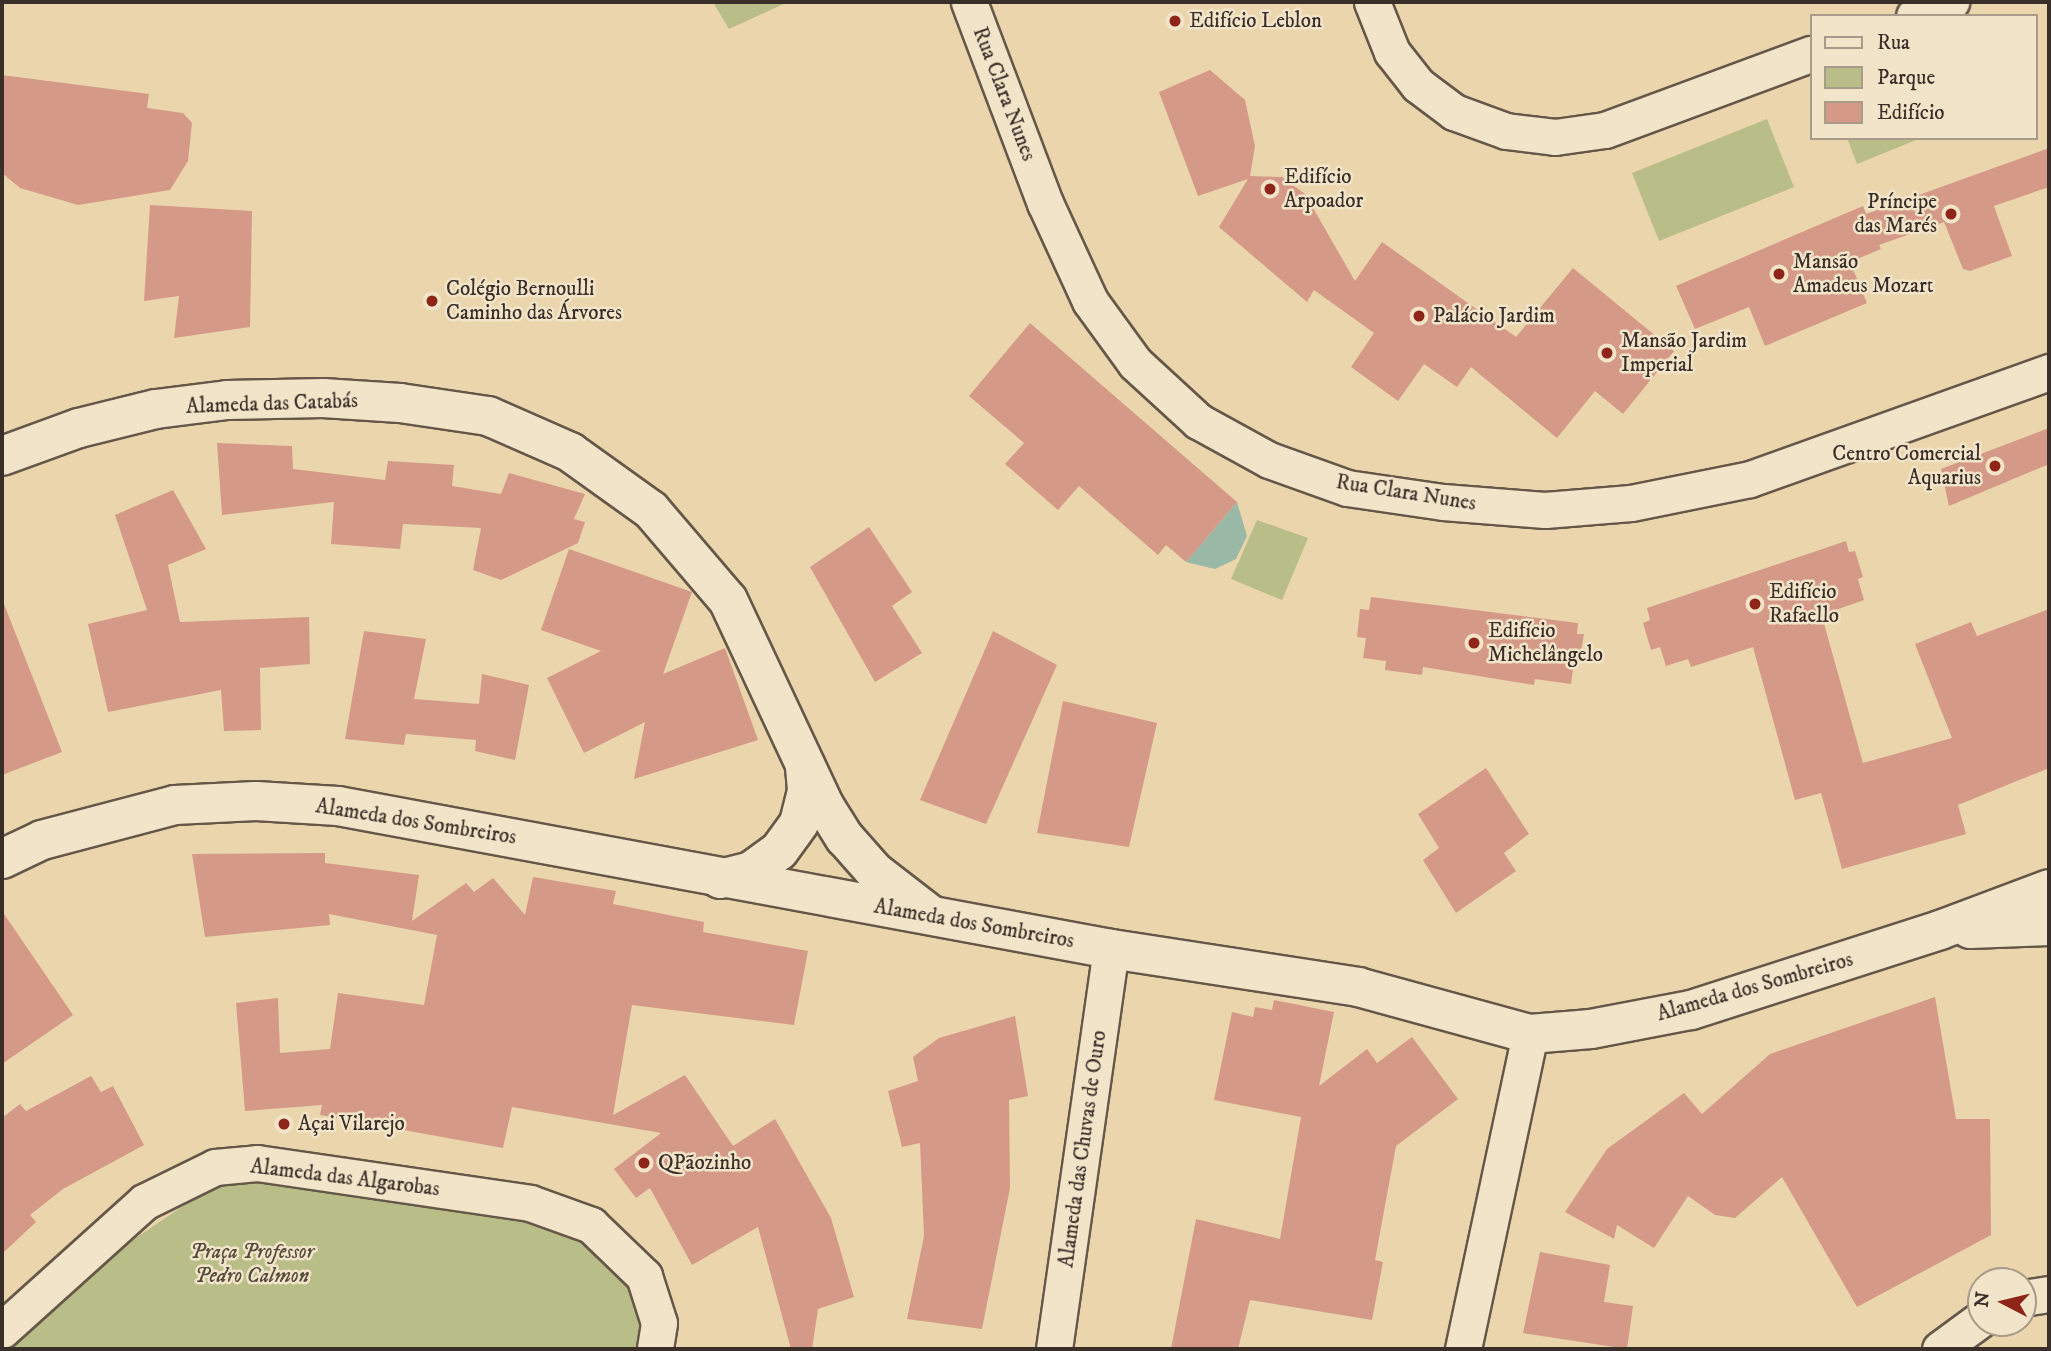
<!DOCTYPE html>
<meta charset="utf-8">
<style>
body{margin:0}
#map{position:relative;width:2051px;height:1351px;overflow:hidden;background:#ebd5ac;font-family:"IM FELL DW Pica",serif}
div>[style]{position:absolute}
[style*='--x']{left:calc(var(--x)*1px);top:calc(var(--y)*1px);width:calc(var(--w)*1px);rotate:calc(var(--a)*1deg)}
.green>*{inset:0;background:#b9bd88}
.water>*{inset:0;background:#99b9a6}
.building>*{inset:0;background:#d59a87}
.roads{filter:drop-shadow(2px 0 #665849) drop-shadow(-2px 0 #665849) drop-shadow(0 2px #665849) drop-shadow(0 -2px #665849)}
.street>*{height:35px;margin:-17.5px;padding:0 17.5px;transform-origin:17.5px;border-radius:17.5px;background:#f2e4c9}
.secondary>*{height:38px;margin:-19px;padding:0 19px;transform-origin:19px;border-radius:19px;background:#f2e4c9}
.dots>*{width:19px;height:19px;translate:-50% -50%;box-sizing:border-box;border:4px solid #f2e4c9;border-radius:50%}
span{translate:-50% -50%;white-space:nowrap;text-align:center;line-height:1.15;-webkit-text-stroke:5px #f2e4c9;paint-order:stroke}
.poi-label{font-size:21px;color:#3a2e28}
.left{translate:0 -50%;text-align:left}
.right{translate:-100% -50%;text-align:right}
.street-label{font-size:21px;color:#3a2e28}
.park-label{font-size:21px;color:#534b3b;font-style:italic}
.frame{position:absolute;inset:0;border:4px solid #3a2e28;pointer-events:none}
.legend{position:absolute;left:1810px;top:14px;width:228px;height:126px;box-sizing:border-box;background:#f2e4c9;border:2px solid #a89b89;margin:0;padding:9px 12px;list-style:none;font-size:21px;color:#3a2e28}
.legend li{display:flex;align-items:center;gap:14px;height:35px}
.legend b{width:35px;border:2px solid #a89b89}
.north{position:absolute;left:1967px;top:1267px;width:70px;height:70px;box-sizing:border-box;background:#f2e4c9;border:2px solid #a89b89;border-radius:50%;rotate:277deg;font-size:19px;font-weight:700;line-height:28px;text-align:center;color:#3a2e28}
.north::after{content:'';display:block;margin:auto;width:24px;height:32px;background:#8f2418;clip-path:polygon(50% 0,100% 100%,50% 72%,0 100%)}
</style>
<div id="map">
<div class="green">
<div style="clip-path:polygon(713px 2px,788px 2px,729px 29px)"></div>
<div style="clip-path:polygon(1767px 119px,1794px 187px,1659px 241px,1632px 173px)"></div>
<div style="clip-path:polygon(1847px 138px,1921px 138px,1857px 164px)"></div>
<div style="clip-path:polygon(1257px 520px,1308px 538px,1282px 600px,1231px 579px)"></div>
<div style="clip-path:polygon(229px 1175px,572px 1221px,648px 1305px,642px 1349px,9px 1349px,112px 1254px)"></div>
</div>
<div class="water">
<div style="clip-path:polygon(1237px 502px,1247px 536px,1236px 559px,1215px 569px,1186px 562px)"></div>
</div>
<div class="building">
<div style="clip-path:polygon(1210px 70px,1245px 100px,1255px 146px,1250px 176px,1282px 177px,1305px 194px,1355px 281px,1382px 242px,1516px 337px,1573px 268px,1674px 351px,1623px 414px,1595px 391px,1557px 438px,1471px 367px,1457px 387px,1424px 364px,1398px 401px,1351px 367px,1374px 333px,1314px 290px,1307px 302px,1219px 227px,1248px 179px,1198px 196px,1159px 92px)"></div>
<div style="clip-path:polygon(2px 75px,149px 94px,147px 108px,183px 113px,192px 123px,188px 161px,170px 190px,78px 205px,20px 188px,2px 173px)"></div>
<div style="clip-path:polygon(2049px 148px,2049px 187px,1994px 206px,2012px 256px,1970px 271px,1963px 269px,1944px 222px,1879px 245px,1881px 249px,1850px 262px,1867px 303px,1765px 346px,1749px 307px,1695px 329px,1676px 286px,1863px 206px,1866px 214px)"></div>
<div style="clip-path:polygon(150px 205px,252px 211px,250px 327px,174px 338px,179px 296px,144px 301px)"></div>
<div style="clip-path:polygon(1030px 323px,1237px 502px,1186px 562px,1166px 545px,1158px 555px,1079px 486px,1058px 510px,1005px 464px,1024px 443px,969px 396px)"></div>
<div style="clip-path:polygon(2049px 428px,2049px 464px,1949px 506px,1941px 469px)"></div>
<div style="clip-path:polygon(217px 443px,292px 446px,293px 469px,385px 480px,388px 461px,454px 465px,452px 486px,501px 494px,509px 473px,585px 494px,574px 519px,585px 522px,578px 543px,501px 580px,473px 570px,481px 528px,403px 524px,400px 549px,331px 544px,334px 502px,222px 515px)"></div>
<div style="clip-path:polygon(173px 490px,206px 549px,168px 565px,180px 622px,309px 617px,310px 664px,260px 668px,261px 730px,224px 731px,221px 690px,108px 712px,88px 624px,147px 610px,115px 515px)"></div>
<div style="clip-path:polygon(869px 527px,912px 592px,892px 606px,922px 653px,875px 682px,810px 567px)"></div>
<div style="clip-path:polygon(1846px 541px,1849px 552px,1855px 551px,1863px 577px,1858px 579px,1864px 600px,1830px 612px,1832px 617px,1823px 620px,1863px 763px,1952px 738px,1915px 644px,1971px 622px,1977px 636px,2049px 609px,2049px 768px,1958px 805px,1966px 834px,1842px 869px,1821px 793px,1795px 800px,1753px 647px,1691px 667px,1688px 659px,1666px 666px,1660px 647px,1651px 650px,1643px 623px,1650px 620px,1647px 608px)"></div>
<div style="clip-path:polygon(569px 549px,692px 592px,663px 674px,725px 648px,758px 740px,634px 779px,645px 722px,584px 753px,547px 678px,601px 651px,541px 630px)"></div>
<div style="clip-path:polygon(1371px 597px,1578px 623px,1577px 634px,1584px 634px,1579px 663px,1574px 662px,1571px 684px,1535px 679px,1534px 685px,1423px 667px,1422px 675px,1385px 670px,1386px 661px,1363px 658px,1366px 638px,1357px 637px,1360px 609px,1369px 610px)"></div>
<div style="clip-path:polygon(2px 599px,62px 752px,2px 775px)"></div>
<div style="clip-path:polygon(364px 631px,426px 639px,414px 699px,479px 704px,482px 674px,529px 685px,515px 760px,475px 751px,476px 740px,406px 734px,404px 745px,345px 739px)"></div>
<div style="clip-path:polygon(993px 631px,1057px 665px,986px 824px,920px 800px)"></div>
<div style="clip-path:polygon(1063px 701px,1157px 723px,1129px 847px,1037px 833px)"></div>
<div style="clip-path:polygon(1486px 768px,1529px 834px,1504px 853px,1516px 871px,1456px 913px,1423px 860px,1439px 848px,1418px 814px)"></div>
<div style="clip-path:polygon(325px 853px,325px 863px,419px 875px,412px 921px,466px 883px,474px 892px,493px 878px,525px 915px,533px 877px,616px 891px,613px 904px,704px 922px,703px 932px,808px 951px,794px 1025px,632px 1005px,613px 1115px,685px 1075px,733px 1146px,775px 1119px,831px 1218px,854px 1297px,818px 1309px,812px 1349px,791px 1349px,758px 1227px,692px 1265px,650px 1188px,636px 1198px,614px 1169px,661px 1133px,512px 1107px,503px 1148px,320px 1115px,322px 1105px,245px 1111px,236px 1003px,278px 998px,280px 1053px,330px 1049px,338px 993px,424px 1005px,437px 935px,329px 914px,330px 925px,205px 937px,192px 854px)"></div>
<div style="clip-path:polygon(2px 911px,73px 1015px,2px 1064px)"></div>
<div style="clip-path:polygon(1935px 997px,1956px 1119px,1990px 1119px,1991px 1235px,1857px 1307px,1782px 1177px,1735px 1218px,1715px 1215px,1688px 1196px,1654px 1248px,1617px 1225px,1614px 1239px,1565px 1212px,1607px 1149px,1684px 1093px,1702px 1114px,1770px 1054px)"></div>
<div style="clip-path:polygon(1274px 1000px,1334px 1012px,1319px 1086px,1367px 1049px,1377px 1063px,1412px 1037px,1458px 1099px,1396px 1146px,1375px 1260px,1383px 1262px,1372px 1320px,1250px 1300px,1238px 1349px,1171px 1349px,1196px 1219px,1280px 1239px,1301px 1117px,1214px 1100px,1232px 1012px,1253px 1017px,1255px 1007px,1272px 1010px)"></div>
<div style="clip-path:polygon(1015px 1016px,1028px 1096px,1009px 1100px,1010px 1188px,982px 1329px,907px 1319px,924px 1236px,920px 1143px,902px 1147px,888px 1091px,918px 1081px,913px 1057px,939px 1038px)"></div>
<div style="clip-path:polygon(91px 1076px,101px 1092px,113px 1086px,144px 1145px,63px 1189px,30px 1215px,36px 1222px,2px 1254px,2px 1118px,20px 1104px,26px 1111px)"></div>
<div style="clip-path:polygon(1540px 1252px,1610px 1265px,1604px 1302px,1633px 1306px,1627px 1349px,1523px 1333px)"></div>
</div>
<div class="roads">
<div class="street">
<div style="--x:969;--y:2;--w:215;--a:69.3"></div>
<div style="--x:1045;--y:203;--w:108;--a:65.3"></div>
<div style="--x:1090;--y:301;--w:77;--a:54"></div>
<div style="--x:1135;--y:363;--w:86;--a:42.6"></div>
<div style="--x:1198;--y:421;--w:81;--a:28.8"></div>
<div style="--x:1269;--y:460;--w:83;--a:19.7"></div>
<div style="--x:1347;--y:488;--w:97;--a:8.3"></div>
<div style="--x:1443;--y:502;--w:102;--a:4.5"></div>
<div style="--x:1545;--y:510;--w:86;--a:-4.7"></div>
<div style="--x:1631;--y:503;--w:121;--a:-11.4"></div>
<div style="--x:1750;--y:479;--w:318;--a:-19.7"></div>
<div style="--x:1372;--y:2;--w:54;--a:68.2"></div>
<div style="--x:1392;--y:52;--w:42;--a:51.8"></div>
<div style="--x:1418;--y:85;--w:45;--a:36.9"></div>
<div style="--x:1454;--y:112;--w:55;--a:20.1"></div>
<div style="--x:1506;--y:131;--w:49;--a:7"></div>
<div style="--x:1555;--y:137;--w:50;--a:-8"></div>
<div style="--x:1605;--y:130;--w:220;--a:-20.3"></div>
<div style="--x:1914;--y:16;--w:40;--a:-21"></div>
<div style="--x:2023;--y:1298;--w:26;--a:-9"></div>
<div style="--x:2;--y:1330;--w:191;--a:-42"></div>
<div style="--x:144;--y:1202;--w:79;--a:-26.2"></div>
<div style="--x:215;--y:1167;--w:42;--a:-5.4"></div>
<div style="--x:257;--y:1163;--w:276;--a:8.3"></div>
<div style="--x:530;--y:1203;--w:65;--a:19.8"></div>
<div style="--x:591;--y:1225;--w:74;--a:43.9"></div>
<div style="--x:644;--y:1276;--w:49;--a:72.3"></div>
<div style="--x:659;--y:1323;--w:26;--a:99"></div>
<div style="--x:1054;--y:1349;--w:404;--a:-81.9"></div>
<div style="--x:1463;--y:1349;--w:322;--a:-78"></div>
<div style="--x:1940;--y:1349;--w:51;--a:-36.2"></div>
</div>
<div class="secondary">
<div style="--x:2;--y:456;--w:82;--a:-20"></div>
<div style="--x:79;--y:428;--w:79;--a:-13.9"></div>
<div style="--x:156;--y:409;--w:72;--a:-7.2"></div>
<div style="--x:227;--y:400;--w:96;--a:-1.2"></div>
<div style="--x:323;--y:398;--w:77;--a:3.7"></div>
<div style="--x:400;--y:403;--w:89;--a:8.4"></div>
<div style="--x:488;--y:416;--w:90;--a:23.7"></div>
<div style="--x:570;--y:452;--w:100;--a:35.6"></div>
<div style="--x:651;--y:510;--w:118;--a:49.5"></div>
<div style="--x:728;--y:600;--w:226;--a:64.9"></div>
<div style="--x:824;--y:805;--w:39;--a:58"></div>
<div style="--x:845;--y:838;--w:45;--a:48.6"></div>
<div style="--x:875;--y:872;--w:67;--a:37.7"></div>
<div style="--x:2;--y:859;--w:44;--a:-25.4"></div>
<div style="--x:42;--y:840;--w:138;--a:-14.7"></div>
<div style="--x:175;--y:805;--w:81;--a:-2.8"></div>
<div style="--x:256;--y:801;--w:82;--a:3.5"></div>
<div style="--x:338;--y:806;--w:786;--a:10.48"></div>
<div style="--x:1111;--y:949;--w:250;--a:8.7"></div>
<div style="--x:1358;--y:987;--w:178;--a:15.3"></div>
<div style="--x:1530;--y:1034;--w:61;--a:-4.7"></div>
<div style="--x:1591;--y:1029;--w:102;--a:-10.8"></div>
<div style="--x:1691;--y:1010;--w:262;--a:-17.8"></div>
<div style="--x:1940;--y:930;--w:116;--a:-20.6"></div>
<div style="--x:720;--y:879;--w:32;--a:-14"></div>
<div style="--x:751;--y:871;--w:34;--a:-36"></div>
<div style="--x:779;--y:851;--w:34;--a:-54"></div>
<div style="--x:799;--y:823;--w:34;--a:-76"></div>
<div style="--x:807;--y:790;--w:25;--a:-95"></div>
<div style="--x:1970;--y:929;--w:79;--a:-2.2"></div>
</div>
</div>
<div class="dots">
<div style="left:1175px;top:21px;background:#8f2418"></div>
<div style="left:1270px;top:189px;background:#8f2418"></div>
<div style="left:1951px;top:214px;background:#8f2418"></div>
<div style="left:1779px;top:274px;background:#8f2418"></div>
<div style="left:432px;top:301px;background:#8f2418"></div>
<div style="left:1419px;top:316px;background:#8f2418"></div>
<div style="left:1607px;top:353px;background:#8f2418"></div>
<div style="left:1995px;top:466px;background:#8f2418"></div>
<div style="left:1755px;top:604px;background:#8f2418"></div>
<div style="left:1474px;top:643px;background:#8f2418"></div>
<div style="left:284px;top:1124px;background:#8f2418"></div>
<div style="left:644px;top:1163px;background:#8f2418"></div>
</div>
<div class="poi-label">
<span class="left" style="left:1189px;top:21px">Edifício Leblon</span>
<span class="left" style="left:1284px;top:189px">Edifício<br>Arpoador</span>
<span class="right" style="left:1937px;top:214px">Príncipe<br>das Marés</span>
<span class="left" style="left:1793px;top:274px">Mansão<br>Amadeus Mozart</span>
<span class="left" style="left:446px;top:301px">Colégio Bernoulli<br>Caminho das Árvores</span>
<span class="left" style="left:1433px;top:316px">Palácio Jardim</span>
<span class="left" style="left:1621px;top:353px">Mansão Jardim<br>Imperial</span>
<span class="right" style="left:1981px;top:466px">Centro Comercial<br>Aquarius</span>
<span class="left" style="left:1769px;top:604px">Edifício<br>Rafaello</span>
<span class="left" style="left:1488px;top:643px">Edifício<br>Michelângelo</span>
<span class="left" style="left:298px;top:1124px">Açai Vilarejo</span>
<span class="left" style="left:658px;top:1163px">QPãozinho</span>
</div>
<div class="street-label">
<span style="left:1004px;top:94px;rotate:69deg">Rua Clara Nunes</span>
<span style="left:272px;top:404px;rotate:-2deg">Alameda das Catabás</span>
<span style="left:1406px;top:493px;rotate:9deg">Rua Clara Nunes</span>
<span style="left:416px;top:822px;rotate:9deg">Alameda dos Sombreiros</span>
<span style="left:974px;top:924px;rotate:10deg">Alameda dos Sombreiros</span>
<span style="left:1755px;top:987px;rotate:-16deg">Alameda dos Sombreiros</span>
<span style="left:1083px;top:1149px;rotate:-82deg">Alameda das Chuvas de Ouro</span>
<span style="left:345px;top:1178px;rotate:7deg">Alameda das Algarobas</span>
</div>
<div class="park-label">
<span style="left:252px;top:1264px">Praça Professor<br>Pedro Calmon</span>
</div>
<div class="frame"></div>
<ul class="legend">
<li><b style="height:9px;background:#f2e4c9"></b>Rua</li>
<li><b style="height:19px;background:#b9bd88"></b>Parque</li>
<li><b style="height:19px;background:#d59a87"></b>Edifício</li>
</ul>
<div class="north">N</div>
</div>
